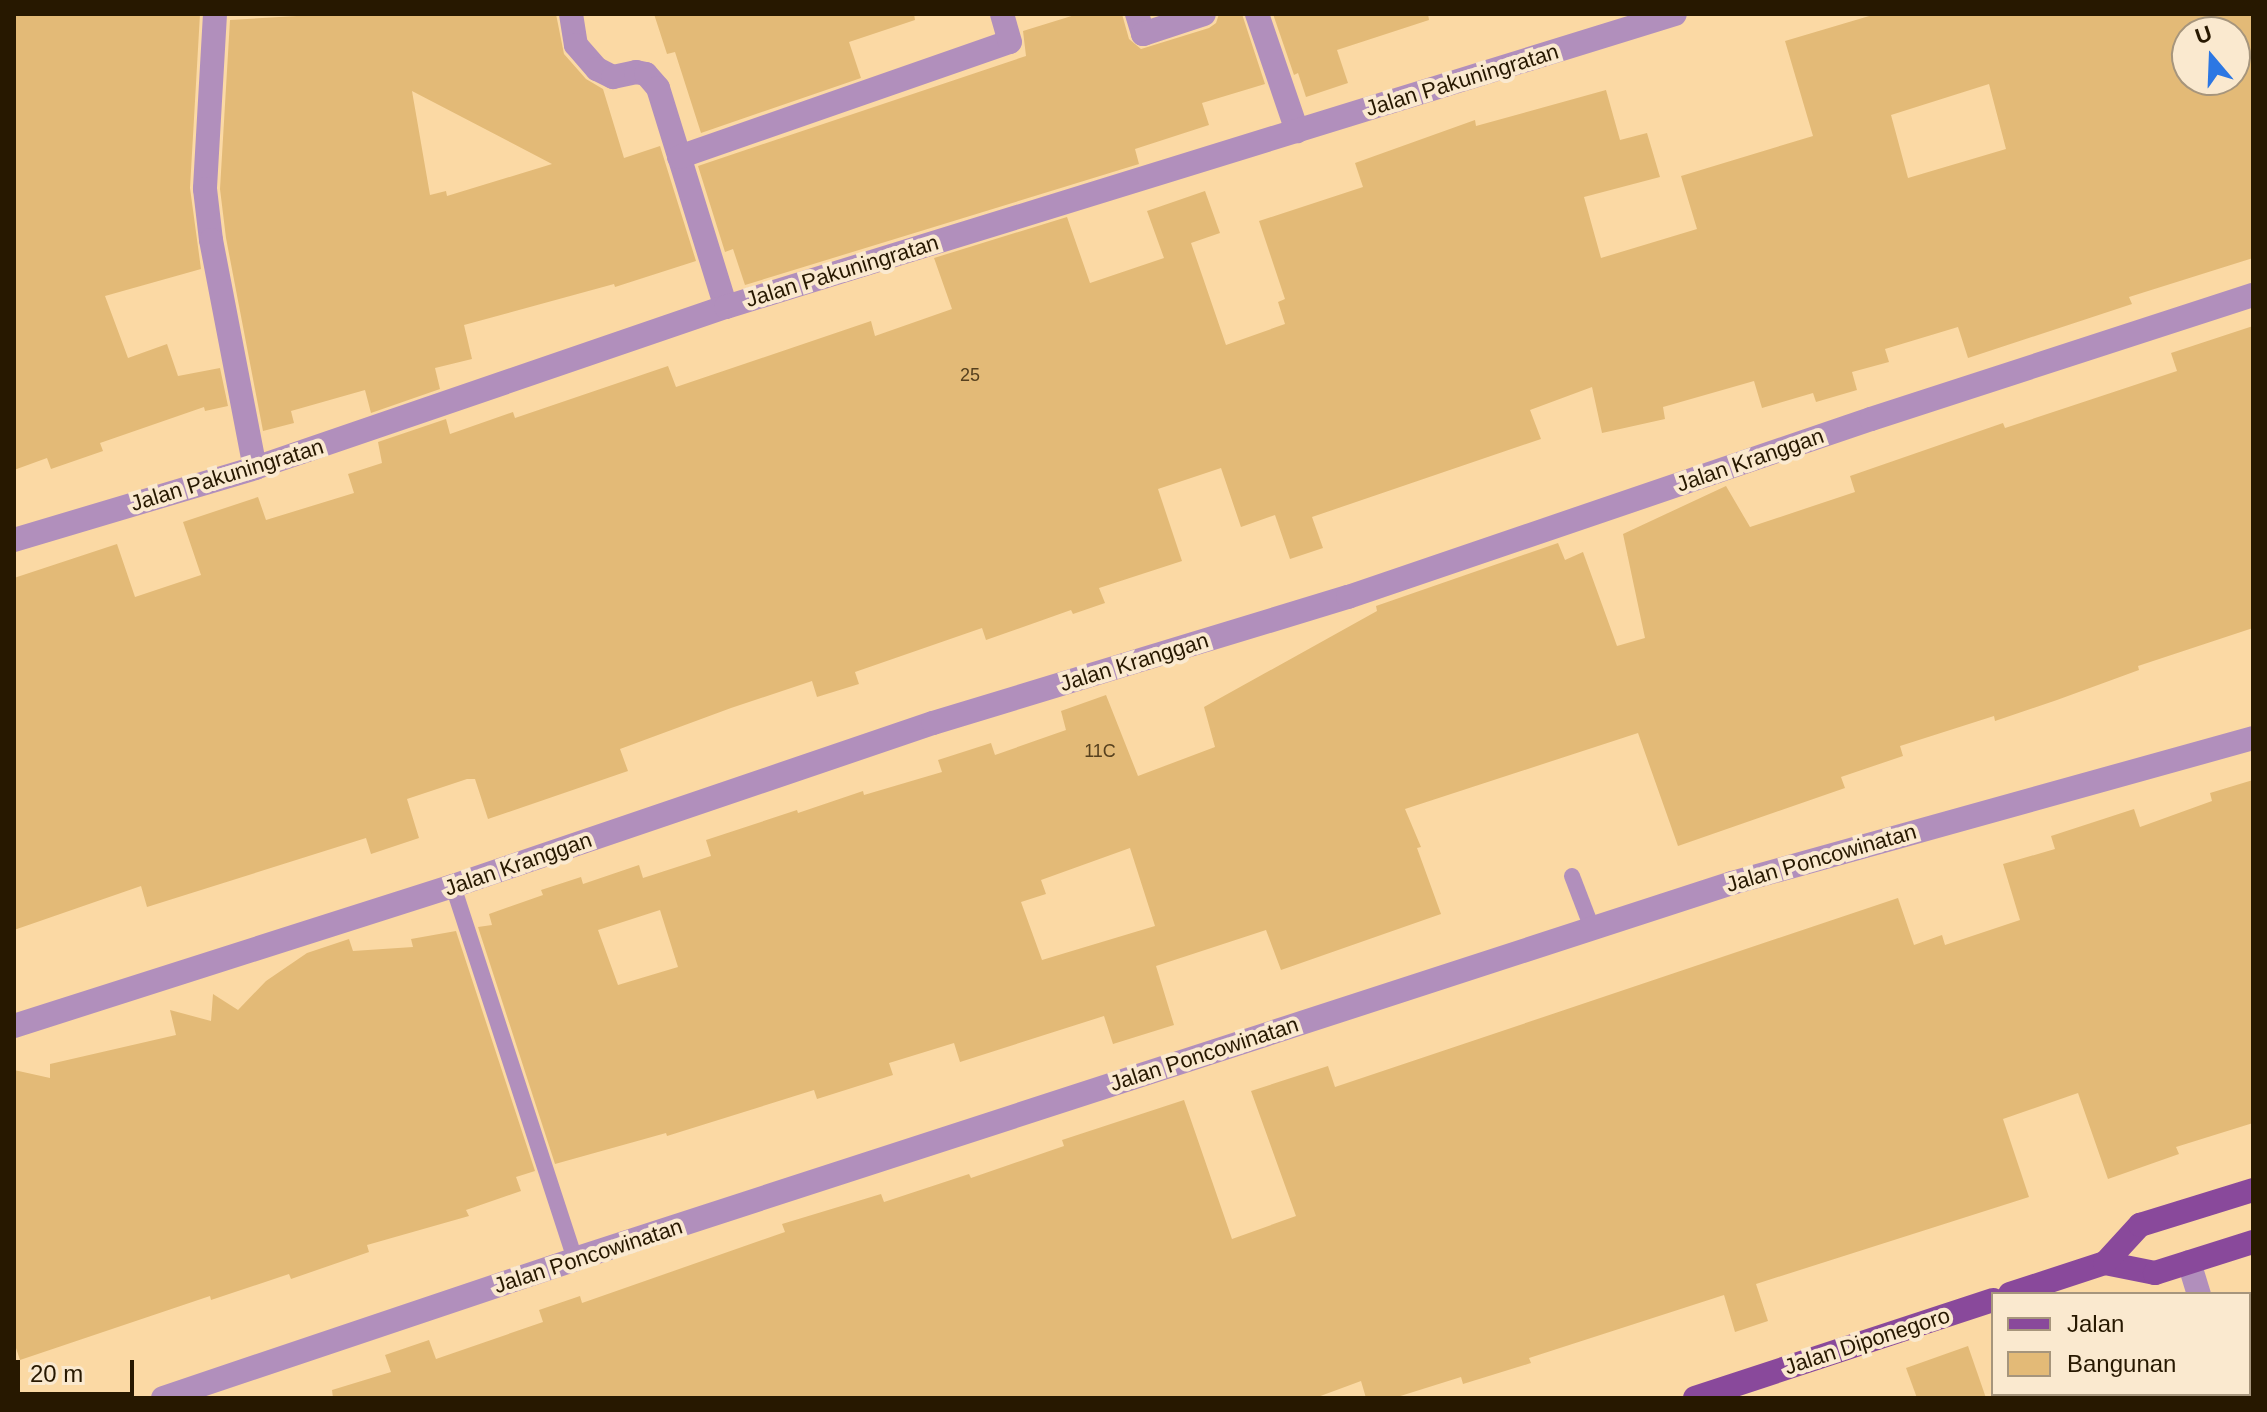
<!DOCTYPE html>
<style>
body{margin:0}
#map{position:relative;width:2267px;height:1412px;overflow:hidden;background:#fbd9a4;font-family:Helvetica,sans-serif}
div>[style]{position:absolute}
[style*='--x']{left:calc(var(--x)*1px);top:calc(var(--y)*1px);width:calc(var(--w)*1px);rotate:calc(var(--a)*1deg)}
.building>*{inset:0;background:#e3ba77}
.lane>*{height:16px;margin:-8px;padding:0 8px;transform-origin:8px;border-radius:8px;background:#b18fbc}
.street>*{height:24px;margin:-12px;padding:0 12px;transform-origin:12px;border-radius:12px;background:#b18fbc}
.primary>*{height:24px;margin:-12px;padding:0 12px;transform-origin:12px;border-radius:12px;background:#89499b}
span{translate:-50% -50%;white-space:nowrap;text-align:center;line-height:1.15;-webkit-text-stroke:8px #fae9cf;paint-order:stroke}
.number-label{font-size:18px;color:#56401e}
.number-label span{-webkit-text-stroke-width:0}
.street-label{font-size:22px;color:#271800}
.frame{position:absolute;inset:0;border:16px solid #271800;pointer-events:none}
.legend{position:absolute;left:1991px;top:1292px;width:260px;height:104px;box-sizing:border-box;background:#fae9cf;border:2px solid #a6957c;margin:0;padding:10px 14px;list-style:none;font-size:24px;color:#271800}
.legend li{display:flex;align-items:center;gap:16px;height:40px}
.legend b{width:40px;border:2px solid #a6957c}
.north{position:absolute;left:2171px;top:16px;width:80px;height:80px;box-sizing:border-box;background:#fae9cf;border:2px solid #a6957c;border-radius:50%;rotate:341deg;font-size:22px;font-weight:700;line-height:32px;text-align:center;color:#271800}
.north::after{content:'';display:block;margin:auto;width:28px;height:36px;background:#2c77e3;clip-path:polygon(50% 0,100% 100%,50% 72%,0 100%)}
.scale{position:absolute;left:16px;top:1360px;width:118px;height:36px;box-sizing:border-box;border:4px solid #271800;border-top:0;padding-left:10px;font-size:24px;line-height:28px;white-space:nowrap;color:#271800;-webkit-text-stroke:6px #fae9cf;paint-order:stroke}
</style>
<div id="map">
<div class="building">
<div style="clip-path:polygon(14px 14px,200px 14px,190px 188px,201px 269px,105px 296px,128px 358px,167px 344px,178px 376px,220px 368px,228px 406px,205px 411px,204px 407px,100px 443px,103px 451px,51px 469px,47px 458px,14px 470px)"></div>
<div style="clip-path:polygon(evenodd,331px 14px,556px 14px,564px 54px,586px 79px,603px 89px,624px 158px,660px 146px,696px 261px,615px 287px,614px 284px,464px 325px,472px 359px,435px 368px,440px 389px,371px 413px,365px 390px,291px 411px,294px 423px,263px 431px,226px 238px,220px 189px,230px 20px,331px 14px,412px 91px,552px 164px,447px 196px,446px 191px,430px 195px,412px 91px)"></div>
<div style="clip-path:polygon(654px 14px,914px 14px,915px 20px,849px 42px,861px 78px,701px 133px,675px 52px,667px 54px)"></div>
<div style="clip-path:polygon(1078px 14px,1122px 14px,1129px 39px,1141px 49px,1209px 28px,1216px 23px,1219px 14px,1242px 14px,1265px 84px,1202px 103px,1209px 125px,1135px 149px,1139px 164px,745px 285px,733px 249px,725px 252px,698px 166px,1026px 56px,1023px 31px)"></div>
<div style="clip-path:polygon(1273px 14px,1428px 14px,1429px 20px,1337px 50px,1348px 83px,1306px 97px,1298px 73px,1294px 75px)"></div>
<div style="clip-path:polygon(evenodd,1876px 14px,2253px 14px,2253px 258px,2129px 297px,2132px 304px,1968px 358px,1958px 327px,1885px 349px,1889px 362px,1852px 372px,1857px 390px,1816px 402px,1813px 393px,1762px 408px,1754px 381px,1663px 407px,1665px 419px,1602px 433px,1592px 387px,1530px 410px,1541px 439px,1312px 517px,1323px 548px,1290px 559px,1275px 515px,1241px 527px,1221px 468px,1158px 489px,1182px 561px,1099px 588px,1105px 603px,1073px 614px,1071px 610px,986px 640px,982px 628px,855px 672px,859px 684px,817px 697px,812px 681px,731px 708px,620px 749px,628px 771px,488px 819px,475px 779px,467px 779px,407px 799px,419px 838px,371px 854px,366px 838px,147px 907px,141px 886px,14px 930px,14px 578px,117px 544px,135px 597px,201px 575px,183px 522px,258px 497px,266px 520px,354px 493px,348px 474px,382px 463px,378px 442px,446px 419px,450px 434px,513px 412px,515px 418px,668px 366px,676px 387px,871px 321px,875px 336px,952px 309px,934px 258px,1067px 217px,1090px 283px,1164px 258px,1147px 211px,1205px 191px,1220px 233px,1191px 243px,1226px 345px,1285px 324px,1278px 302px,1285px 299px,1259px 221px,1363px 187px,1355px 163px,1475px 120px,1476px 126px,1606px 90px,1620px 140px,1647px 133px,1660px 177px,1584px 197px,1601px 258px,1697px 229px,1681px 176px,1813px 136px,1785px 41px,1876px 14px,2187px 32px,2235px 32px,2235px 80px,2187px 80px,2187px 32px,1876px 14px,1989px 84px,2006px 149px,1908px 178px,1891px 115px,1989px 84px)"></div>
<div style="clip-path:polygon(evenodd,2253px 326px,2253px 628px,2138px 666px,2139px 670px,2057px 700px,1995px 721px,1994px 716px,1900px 746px,1903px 756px,1841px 777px,1845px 788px,1678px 846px,1638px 733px,1405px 809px,1421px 847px,1417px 848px,1441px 914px,1281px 970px,1266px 930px,1156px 966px,1174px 1025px,1113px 1044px,1104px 1016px,960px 1062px,954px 1043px,889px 1063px,893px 1075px,817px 1099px,814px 1090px,667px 1136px,666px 1133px,555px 1164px,478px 927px,492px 925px,489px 914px,543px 895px,541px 890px,581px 877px,583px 884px,639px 865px,643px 878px,711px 856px,706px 840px,797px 810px,798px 813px,863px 791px,864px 795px,942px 772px,938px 760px,991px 743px,995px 755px,1066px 730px,1061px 711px,1106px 695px,1138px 776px,1215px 747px,1204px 707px,1377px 611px,1376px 606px,1558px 543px,1565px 560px,1583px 552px,1617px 646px,1645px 638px,1623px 534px,1726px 486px,1750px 527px,1855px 492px,1850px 476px,2003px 423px,2005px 428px,2177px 371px,2171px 353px,2253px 326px,1130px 848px,1155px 926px,1042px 960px,1021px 902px,1046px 894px,1041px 880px,1130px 848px,2253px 326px,660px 910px,678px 967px,618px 985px,598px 930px,660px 910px)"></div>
<div style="clip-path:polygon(2253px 780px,2253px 1123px,2176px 1147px,2179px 1154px,2108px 1179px,2078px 1093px,2003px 1119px,2029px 1197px,1756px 1284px,1768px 1321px,1735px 1332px,1724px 1295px,1529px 1358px,1531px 1363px,1463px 1384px,1461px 1377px,1394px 1398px,1366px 1398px,1361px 1381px,1315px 1398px,333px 1398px,332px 1390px,391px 1372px,385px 1355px,429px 1340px,436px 1359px,543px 1322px,539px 1310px,580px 1296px,582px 1303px,785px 1232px,782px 1224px,881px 1194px,884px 1202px,969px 1174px,971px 1178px,1064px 1146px,1062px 1140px,1184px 1100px,1232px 1239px,1296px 1216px,1251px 1091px,1328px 1066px,1335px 1087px,1898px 898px,1914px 945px,1942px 935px,1945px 945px,2020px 920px,2003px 864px,2055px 849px,2051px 836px,2134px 809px,2140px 827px,2212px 801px,2210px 793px)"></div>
<div style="clip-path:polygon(456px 931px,535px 1171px,516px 1177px,521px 1191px,466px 1210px,469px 1216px,367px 1245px,369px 1252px,291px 1279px,289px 1274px,211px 1300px,210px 1296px,20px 1360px,14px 1342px,14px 1070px,50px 1078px,50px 1064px,176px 1035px,170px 1010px,211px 1021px,213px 994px,238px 1010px,266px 981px,307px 953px,349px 939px,353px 951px,413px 947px,411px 939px)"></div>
<div style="clip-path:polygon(1968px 1346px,1986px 1398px,1917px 1398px,1906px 1368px)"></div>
</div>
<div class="lane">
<div style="--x:1572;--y:876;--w:56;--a:69"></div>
<div style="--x:453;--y:886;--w:392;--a:71.9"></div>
</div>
<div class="street">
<div style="--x:215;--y:14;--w:175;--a:93.3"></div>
<div style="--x:205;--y:189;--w:51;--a:83.3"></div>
<div style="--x:211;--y:240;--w:232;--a:79.1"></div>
<div style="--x:571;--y:14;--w:31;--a:81"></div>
<div style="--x:576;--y:45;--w:32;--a:49"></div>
<div style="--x:597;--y:69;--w:18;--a:27"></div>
<div style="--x:613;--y:77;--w:24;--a:-12"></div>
<div style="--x:636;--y:72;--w:10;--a:11"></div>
<div style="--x:646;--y:74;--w:18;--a:49"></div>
<div style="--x:658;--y:88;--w:229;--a:72.8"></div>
<div style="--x:1137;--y:14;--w:21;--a:73"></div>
<div style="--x:1143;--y:34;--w:64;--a:-18.2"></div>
<div style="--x:1257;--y:14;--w:124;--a:71.1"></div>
<div style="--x:679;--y:157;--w:350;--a:-19.2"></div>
<div style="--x:1010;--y:42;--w:29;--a:-106"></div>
<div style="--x:14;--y:540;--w:252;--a:-16.6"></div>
<div style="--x:255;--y:468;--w:498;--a:-18.9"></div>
<div style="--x:726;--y:307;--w:993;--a:-17.16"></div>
<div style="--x:14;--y:1026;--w:461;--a:-17.7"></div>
<div style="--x:453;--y:886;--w:507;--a:-18.76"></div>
<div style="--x:933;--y:723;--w:434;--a:-16.9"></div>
<div style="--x:1348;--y:597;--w:552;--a:-18.8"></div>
<div style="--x:1871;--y:419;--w:402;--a:-18"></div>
<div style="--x:2189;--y:1262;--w:34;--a:73"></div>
<div style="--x:2229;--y:1394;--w:4;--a:76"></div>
<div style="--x:163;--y:1398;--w:435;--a:-18.6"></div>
<div style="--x:575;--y:1259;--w:1217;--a:-18"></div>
<div style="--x:1732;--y:883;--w:541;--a:-15.55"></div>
</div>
<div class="primary">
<div style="--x:2105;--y:1263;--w:51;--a:11.3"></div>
<div style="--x:2155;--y:1273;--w:103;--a:-17.6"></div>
<div style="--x:2010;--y:1294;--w:100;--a:-18.1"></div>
<div style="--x:2105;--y:1263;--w:52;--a:-47.4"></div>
<div style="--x:2140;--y:1225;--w:118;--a:-17.2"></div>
<div style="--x:1695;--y:1398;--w:314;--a:-18.2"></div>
</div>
<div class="number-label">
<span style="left:970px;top:375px">25</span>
<span style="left:1100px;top:751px">11C</span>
</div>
<div class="street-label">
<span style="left:1462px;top:80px;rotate:-17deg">Jalan Pakuningratan</span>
<span style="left:842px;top:271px;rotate:-17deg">Jalan Pakuningratan</span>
<span style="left:1750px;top:460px;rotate:-19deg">Jalan Kranggan</span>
<span style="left:227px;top:475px;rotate:-17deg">Jalan Pakuningratan</span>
<span style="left:1134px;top:662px;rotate:-17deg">Jalan Kranggan</span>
<span style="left:1821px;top:858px;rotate:-16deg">Jalan Poncowinatan</span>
<span style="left:518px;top:864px;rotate:-19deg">Jalan Kranggan</span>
<span style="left:1204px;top:1054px;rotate:-18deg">Jalan Poncowinatan</span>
<span style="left:588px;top:1256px;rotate:-18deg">Jalan Poncowinatan</span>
<span style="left:1867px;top:1341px;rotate:-18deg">Jalan Diponegoro</span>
</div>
<div class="frame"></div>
<ul class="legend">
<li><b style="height:10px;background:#89499b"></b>Jalan</li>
<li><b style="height:22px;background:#e3ba77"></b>Bangunan</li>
</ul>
<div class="north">U</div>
<div class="scale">20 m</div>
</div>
